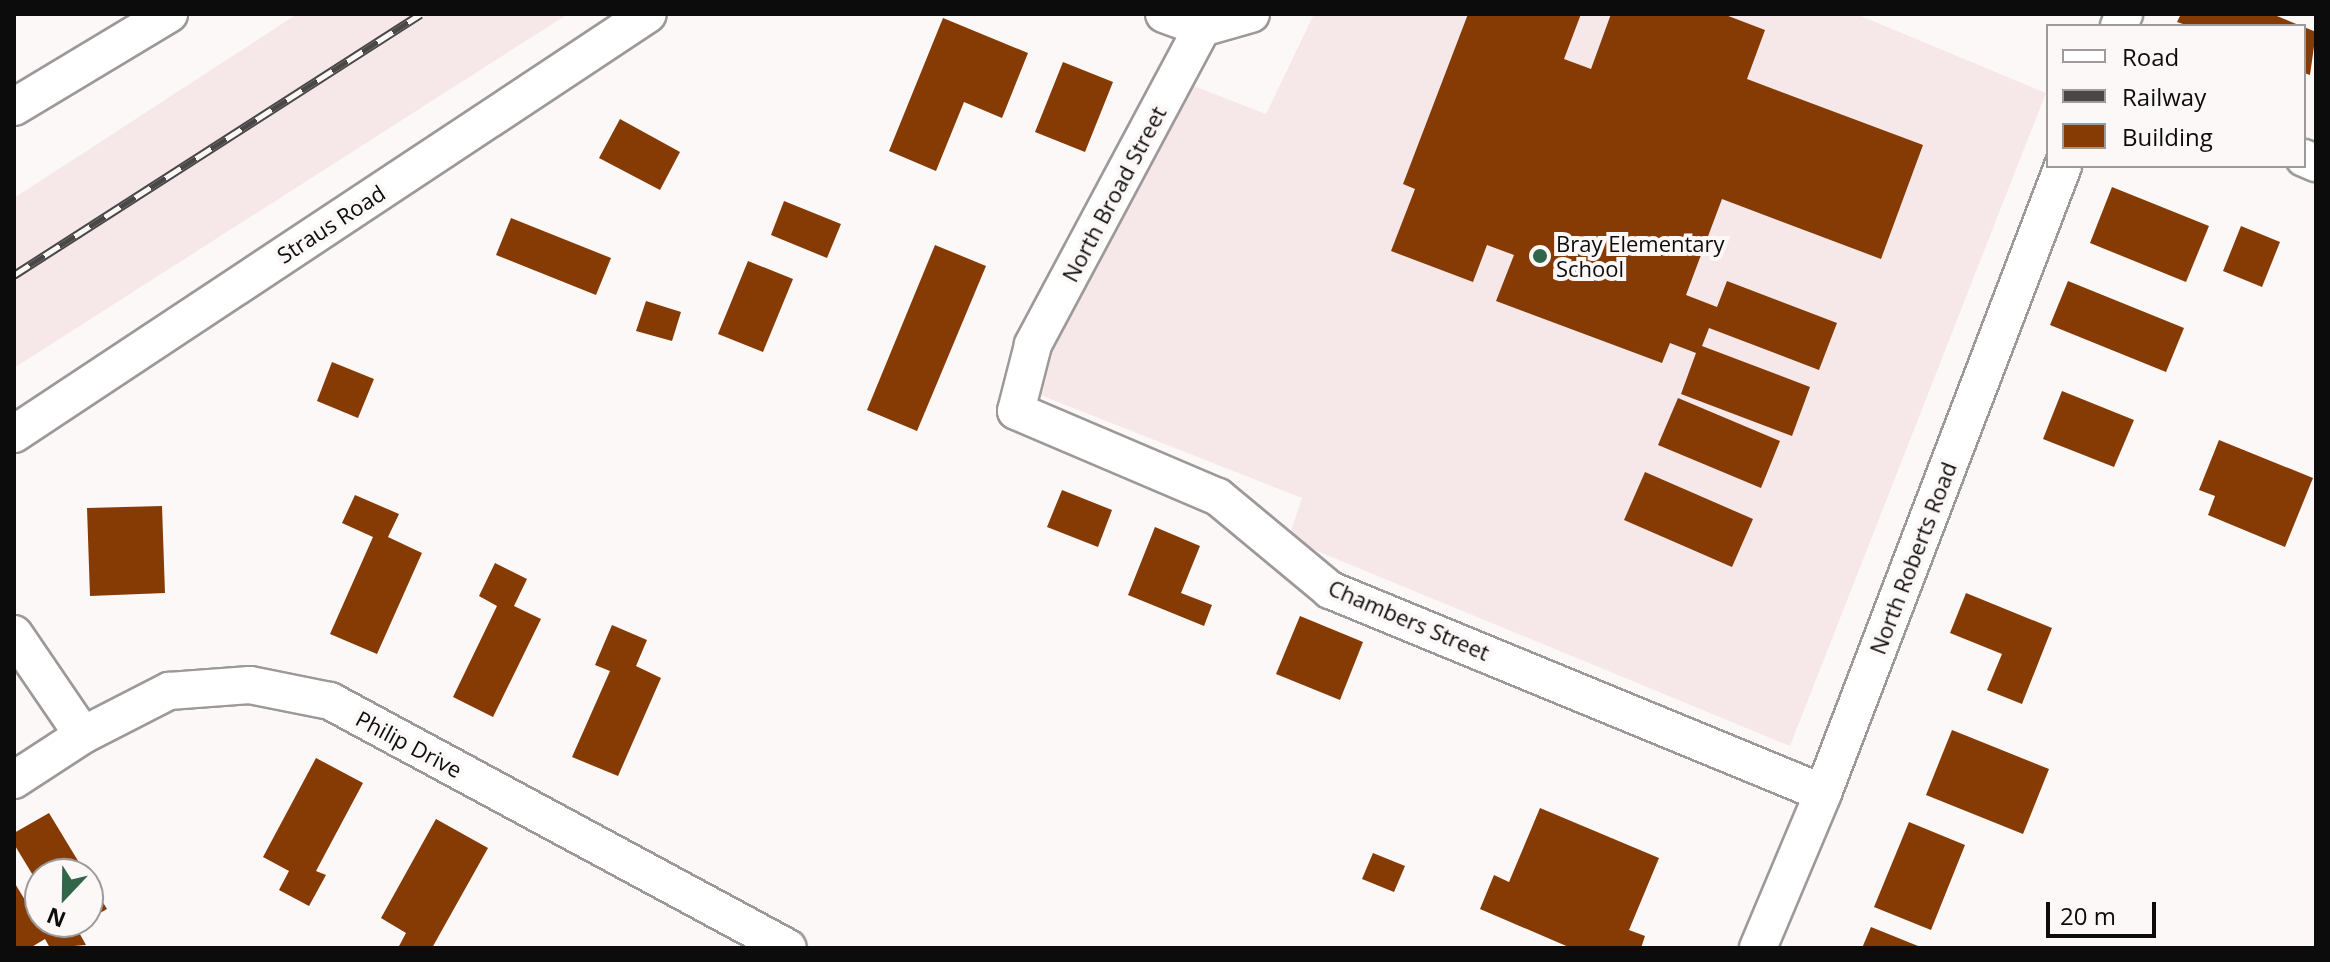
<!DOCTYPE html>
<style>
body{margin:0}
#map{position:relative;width:2330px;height:962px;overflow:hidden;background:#fdf8f8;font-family:"Open Sans",sans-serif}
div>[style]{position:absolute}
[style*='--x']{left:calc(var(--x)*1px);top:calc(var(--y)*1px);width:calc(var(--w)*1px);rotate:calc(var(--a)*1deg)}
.built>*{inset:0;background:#f6e8e8}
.building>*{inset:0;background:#853b03}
.roads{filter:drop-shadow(2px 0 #9d9999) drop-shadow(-2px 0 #9d9999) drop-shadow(0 2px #9d9999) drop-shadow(0 -2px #9d9999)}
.minor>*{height:36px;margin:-18px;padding:0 18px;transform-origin:18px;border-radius:18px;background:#fff}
.rail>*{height:9px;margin-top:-4.5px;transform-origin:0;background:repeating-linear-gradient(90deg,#fdf8f8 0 18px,#494747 0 36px);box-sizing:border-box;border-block:2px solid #494747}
.dots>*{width:22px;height:22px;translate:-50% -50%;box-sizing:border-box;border:4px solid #fdf8f8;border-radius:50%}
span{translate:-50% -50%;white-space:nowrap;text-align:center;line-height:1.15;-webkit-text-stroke:8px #fdf8f8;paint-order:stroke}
.street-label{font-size:22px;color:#0d0c0c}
.poi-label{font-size:22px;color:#0d0c0c}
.left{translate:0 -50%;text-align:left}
.frame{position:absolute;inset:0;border:16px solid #0d0c0c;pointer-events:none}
.legend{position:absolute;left:2046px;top:24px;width:260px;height:144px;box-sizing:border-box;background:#fdf8f8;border:2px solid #9d9a9a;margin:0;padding:10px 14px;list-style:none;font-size:24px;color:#0d0c0c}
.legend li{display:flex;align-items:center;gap:16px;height:40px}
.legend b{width:40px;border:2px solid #9d9a9a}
.north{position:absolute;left:24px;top:858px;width:80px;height:80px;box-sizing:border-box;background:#fdf8f8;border:2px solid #9d9a9a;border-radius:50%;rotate:202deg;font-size:22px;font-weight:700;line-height:32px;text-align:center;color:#0d0c0c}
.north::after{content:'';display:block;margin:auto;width:28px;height:36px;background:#32664b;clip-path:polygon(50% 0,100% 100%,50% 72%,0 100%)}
.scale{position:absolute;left:2046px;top:902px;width:110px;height:36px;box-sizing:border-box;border:4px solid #0d0c0c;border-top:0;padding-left:10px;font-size:24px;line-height:28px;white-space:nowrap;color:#0d0c0c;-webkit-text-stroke:6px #fdf8f8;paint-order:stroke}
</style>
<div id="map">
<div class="built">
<div style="clip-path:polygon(297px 14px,568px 14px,14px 368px,14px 198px)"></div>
<div style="clip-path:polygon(1314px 14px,1856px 14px,2046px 93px,1790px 746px,1288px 539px,1302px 498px,1030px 391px,1178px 80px,1266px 114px)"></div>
</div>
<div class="building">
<div style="clip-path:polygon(1468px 14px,1581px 14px,1564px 59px,1591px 69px,1611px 14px,1723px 14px,1765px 30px,1747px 79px,1923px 145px,1881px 259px,1722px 199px,1686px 295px,1717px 307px,1727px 281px,1837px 323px,1819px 370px,1709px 328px,1702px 346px,1810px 387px,1792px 436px,1681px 394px,1696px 353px,1670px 343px,1662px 363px,1496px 301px,1514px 255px,1487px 245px,1473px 282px,1391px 251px,1415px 189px,1403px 184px)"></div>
<div style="clip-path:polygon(2181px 14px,2272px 14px,2301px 26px,2189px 26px,2177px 22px)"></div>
<div style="clip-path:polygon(943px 18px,1028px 53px,1002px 118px,964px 102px,936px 171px,889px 151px)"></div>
<div style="clip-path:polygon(2304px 27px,2316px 32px,2310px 75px,2304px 73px)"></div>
<div style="clip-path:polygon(1063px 62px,1113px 82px,1085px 152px,1035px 132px)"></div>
<div style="clip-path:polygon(620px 119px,680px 152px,660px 190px,599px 158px)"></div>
<div style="clip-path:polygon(2112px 187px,2209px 226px,2186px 282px,2090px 243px)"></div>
<div style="clip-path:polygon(784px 201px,841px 224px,827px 258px,771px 235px)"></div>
<div style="clip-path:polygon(511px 218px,611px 258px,596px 295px,496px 255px)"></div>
<div style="clip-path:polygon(2241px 226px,2280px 242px,2262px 287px,2223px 271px)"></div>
<div style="clip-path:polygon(935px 245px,986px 266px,917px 431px,867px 410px)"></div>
<div style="clip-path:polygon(748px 261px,793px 279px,763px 352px,718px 334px)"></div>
<div style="clip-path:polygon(2068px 281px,2184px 328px,2166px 372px,2050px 325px)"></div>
<div style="clip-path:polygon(646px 301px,681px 312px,672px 341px,636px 331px)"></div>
<div style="clip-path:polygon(332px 362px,374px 379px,358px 418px,317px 401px)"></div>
<div style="clip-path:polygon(2062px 391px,2134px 420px,2114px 467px,2043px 439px)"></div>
<div style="clip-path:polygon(1678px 398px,1780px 441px,1761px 488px,1658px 445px)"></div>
<div style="clip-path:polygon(2219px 440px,2313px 478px,2285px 547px,2208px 515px,2215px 496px,2199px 490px)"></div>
<div style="clip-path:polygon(1645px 472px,1753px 519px,1732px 567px,1624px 520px)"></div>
<div style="clip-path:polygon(1062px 490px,1112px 510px,1098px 547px,1047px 527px)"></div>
<div style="clip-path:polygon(355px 495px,399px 514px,388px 537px,422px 553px,377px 654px,330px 634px,373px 537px,342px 523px)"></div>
<div style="clip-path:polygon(162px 506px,165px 593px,90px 596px,87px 508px)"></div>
<div style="clip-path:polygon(1155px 527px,1200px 546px,1181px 593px,1212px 605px,1204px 626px,1128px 595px)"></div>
<div style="clip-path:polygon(495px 563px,527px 579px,514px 606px,541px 619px,493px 717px,453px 697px,497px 606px,479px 596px)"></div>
<div style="clip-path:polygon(1966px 593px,2052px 628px,2022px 704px,1987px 690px,2002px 654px,1950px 633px)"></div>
<div style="clip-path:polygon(1300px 616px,1363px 642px,1340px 700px,1276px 674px)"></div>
<div style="clip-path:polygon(612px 625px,647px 640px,636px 666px,661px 678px,618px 776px,572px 757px,610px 671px,595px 665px)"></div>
<div style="clip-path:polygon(1952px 730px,2049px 769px,2023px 834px,1926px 795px)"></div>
<div style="clip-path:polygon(316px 758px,363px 783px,316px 871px,326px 875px,309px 906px,279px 890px,289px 871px,263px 857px)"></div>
<div style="clip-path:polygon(1540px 808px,1659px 858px,1629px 930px,1645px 936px,1641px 948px,1571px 948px,1480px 909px,1494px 875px,1509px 882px)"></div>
<div style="clip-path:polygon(49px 813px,86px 874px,40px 874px,40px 887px,14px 844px,14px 833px)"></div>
<div style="clip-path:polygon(436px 819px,488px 848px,432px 948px,398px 948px,406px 933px,381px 918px)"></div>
<div style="clip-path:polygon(1909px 822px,1965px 845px,1931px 930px,1874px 907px)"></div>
<div style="clip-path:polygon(1373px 853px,1405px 866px,1394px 892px,1362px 879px)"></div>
<div style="clip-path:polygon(88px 878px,107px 909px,88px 920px)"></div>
<div style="clip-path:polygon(14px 882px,44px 931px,60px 922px,84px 922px,76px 927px,86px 945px,50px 948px,45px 939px,30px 948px,14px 948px)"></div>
<div style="clip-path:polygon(1871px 927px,1923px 948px,1862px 948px)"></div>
</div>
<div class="roads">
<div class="minor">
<div style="--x:1164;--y:14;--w:40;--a:20.2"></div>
<div style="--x:1251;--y:14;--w:51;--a:164.1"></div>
<div style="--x:1202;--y:28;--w:359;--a:118.1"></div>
<div style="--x:1033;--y:345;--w:68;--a:104.4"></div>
<div style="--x:1016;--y:411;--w:220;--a:23.1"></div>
<div style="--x:1218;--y:497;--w:146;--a:39.7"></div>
<div style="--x:1330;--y:590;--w:533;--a:22.38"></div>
<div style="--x:2119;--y:26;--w:13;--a:-67"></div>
<div style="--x:14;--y:107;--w:181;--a:-31"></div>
<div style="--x:2304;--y:158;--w:13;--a:23"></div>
<div style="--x:14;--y:434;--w:760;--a:-33.52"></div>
<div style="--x:14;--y:634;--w:122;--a:55.7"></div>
<div style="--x:14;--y:780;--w:82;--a:-33.1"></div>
<div style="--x:83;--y:735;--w:97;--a:-27.1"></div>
<div style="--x:169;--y:691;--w:81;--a:-4.2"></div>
<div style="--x:250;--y:685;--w:82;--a:11.3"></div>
<div style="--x:330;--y:701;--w:520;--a:28.34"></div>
<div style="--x:1758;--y:948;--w:168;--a:-67.2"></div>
<div style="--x:1823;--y:793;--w:671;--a:-69.05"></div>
</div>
</div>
<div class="rail">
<div style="--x:14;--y:275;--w:483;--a:-32.7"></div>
</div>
<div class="dots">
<div style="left:1540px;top:256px;background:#32664b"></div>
</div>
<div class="street-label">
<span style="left:1114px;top:194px;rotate:-62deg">North Broad Street</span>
<span style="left:331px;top:224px;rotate:-33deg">Straus Road</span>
<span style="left:1913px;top:558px;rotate:-69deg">North Roberts Road</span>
<span style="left:1409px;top:620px;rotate:23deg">Chambers Street</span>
<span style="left:409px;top:744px;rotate:28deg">Philip Drive</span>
</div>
<div class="poi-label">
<span class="left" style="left:1556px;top:256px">Bray Elementary<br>School</span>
</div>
<div class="frame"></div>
<ul class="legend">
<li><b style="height:10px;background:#fff"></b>Road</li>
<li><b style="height:10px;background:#494747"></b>Railway</li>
<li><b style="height:22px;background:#853b03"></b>Building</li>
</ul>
<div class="north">N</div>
<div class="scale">20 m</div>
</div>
